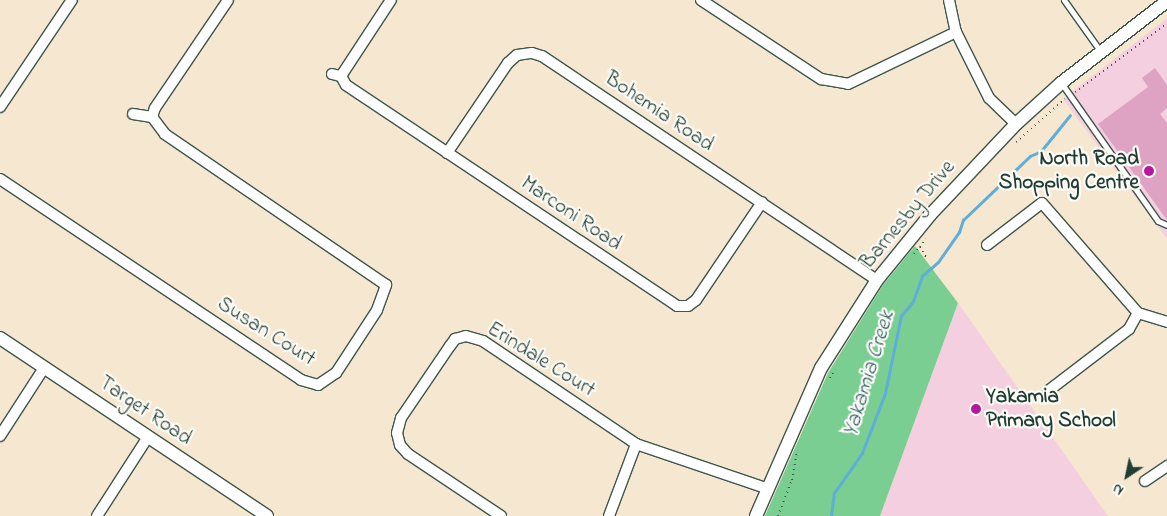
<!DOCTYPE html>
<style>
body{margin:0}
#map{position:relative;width:1167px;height:516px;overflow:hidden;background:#f6e7d1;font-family:"Indie Flower",sans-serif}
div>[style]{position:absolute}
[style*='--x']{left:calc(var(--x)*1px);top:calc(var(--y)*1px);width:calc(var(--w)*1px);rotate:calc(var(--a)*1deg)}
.built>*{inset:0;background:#f3cfdf}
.green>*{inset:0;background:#7ace92}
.stream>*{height:3px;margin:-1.5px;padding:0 1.5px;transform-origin:1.5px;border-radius:1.5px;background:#60add9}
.building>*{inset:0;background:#dea2c3}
.path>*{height:2px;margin-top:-1px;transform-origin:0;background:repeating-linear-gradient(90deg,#3f564c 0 1px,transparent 0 5px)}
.roads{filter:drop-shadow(1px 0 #3f564c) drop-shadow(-1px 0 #3f564c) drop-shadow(0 1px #3f564c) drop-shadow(0 -1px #3f564c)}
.service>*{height:5px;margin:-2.5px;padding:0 2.5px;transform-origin:2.5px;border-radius:2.5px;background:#fff}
.minor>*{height:10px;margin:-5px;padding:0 5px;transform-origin:5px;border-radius:5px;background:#fff}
.tertiary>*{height:12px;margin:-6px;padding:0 6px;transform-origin:6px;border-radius:6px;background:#fff}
.dots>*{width:14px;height:14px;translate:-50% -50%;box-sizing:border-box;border:2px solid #fdfcf7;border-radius:50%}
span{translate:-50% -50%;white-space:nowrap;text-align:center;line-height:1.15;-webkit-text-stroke:4.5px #fdfcf7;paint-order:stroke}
.street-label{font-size:21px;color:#1f3d34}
.poi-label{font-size:21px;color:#1f3d34;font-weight:700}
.right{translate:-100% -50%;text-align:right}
.left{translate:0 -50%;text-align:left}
.water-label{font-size:22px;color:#325f66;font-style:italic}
.north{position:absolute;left:1102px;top:451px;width:50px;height:50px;-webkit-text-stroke:4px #fdfcf7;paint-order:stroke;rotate:214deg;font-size:14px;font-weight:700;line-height:20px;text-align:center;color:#1f3d34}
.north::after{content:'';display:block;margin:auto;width:18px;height:22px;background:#1f3d34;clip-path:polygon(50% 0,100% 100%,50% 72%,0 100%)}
</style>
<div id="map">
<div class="built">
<div style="clip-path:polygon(1167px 18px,1167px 239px,1063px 99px)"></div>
<div style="clip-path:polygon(958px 303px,1108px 516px,880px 516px)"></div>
</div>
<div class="green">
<div style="clip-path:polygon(915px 246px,958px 303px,880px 516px,765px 516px,828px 373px,883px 285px)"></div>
</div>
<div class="stream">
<div style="--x:831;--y:516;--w:23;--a:-83"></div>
<div style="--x:834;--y:493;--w:49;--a:-55"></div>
<div style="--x:862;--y:453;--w:64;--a:-69"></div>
<div style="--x:885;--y:393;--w:79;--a:-78.3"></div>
<div style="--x:901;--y:316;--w:19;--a:-51"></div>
<div style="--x:913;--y:301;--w:27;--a:-70"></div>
<div style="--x:922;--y:276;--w:21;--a:-41"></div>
<div style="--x:938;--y:262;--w:37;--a:-55"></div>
<div style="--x:959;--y:232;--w:13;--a:-72"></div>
<div style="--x:963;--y:220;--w:93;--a:-43.7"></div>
<div style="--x:1030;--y:156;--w:12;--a:-24"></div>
<div style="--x:1041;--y:151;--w:46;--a:-51.1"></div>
</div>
<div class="building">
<div style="clip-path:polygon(1155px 68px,1167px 85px,1167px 108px,1160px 114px,1167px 123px,1167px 220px,1098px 124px,1148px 87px,1142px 78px)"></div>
</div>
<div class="path">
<div style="--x:1075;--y:92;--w:115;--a:-36.9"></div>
<div style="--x:1016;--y:142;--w:65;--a:-41.3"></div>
<div style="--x:920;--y:247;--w:10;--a:-53"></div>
<div style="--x:914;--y:254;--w:9;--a:-49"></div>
<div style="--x:920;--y:247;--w:12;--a:59"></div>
<div style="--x:830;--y:378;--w:10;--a:-61"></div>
<div style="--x:778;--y:516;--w:39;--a:-69"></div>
<div style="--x:792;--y:480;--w:28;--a:-80"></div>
</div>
<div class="roads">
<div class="service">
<div style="--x:1064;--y:0;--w:64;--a:54.6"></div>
<div style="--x:1062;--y:84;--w:167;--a:55"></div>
<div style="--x:1158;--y:221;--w:10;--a:24"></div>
</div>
<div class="minor">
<div style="--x:701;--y:0;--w:144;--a:33.4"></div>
<div style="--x:821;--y:79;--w:27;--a:10"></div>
<div style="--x:848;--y:84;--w:120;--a:-25.7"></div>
<div style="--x:949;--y:0;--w:33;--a:78"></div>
<div style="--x:956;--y:32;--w:74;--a:63.4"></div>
<div style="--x:989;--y:98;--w:37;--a:44"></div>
<div style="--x:332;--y:74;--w:9;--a:13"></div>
<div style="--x:341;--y:76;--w:10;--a:61"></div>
<div style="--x:346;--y:85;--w:398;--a:33.7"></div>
<div style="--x:677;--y:306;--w:11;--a:0"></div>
<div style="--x:688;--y:306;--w:10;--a:-37"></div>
<div style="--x:696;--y:300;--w:118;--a:-56"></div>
<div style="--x:341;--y:76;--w:91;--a:-56.7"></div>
<div style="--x:0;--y:107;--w:129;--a:-56.1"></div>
<div style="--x:133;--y:114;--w:19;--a:9"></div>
<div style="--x:447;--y:153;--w:109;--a:-55.9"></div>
<div style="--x:508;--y:63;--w:12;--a:-42"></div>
<div style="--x:517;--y:55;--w:15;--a:-8"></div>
<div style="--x:532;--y:53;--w:10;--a:17"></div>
<div style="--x:542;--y:56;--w:403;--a:33.8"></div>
<div style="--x:0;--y:179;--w:362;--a:33.7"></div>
<div style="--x:301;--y:380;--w:18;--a:16"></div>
<div style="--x:318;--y:385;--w:22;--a:-34"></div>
<div style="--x:336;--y:373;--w:75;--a:-56.9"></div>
<div style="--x:377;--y:310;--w:27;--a:-70"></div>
<div style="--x:386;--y:285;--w:268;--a:-145.7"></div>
<div style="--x:165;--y:134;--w:21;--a:-127"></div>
<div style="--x:152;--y:117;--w:9;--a:-72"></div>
<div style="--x:155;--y:108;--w:130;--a:-55.9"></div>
<div style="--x:987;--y:245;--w:69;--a:-37.4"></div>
<div style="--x:1042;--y:203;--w:146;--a:48.9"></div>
<div style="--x:1138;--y:313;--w:30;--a:17"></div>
<div style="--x:1048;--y:391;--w:102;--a:-37.4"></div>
<div style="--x:1129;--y:329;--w:18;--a:-61"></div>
<div style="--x:0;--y:436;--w:81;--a:-57.1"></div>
<div style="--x:1145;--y:481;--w:27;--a:-34"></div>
<div style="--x:97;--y:516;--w:94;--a:-57.2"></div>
<div style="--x:501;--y:516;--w:112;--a:-146.3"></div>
<div style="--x:408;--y:454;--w:12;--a:-132"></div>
<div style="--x:400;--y:445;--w:12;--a:-104"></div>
<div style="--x:397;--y:433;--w:16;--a:-75"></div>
<div style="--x:401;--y:418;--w:87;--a:-55.8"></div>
<div style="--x:450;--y:346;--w:9;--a:-54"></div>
<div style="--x:455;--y:339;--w:11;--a:-15"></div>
<div style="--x:466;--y:336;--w:18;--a:16"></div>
<div style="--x:483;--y:341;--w:184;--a:33.9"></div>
<div style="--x:636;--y:444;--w:137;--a:18.7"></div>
<div style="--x:609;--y:516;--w:77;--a:-69.4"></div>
</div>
<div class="tertiary">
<div style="--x:0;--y:338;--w:321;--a:33.7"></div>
<div style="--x:756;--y:516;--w:162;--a:-66.3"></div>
<div style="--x:821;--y:368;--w:104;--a:-57.5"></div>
<div style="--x:877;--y:280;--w:84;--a:-50.8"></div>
<div style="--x:930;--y:215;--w:125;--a:-46.6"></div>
<div style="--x:1016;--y:124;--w:61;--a:-42.3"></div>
<div style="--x:1061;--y:83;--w:134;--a:-37.7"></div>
</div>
</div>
<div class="dots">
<div style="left:1149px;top:171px;background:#b5179e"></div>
<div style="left:976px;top:409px;background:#b5179e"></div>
</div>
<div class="street-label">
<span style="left:659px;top:112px;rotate:34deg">Bohemia Road</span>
<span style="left:571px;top:214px;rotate:34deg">Marconi Road</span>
<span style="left:908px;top:215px;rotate:-50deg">Barnesby Drive</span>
<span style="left:266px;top:332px;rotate:32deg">Susan Court</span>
<span style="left:541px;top:360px;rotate:32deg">Erindale Court</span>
<span style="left:145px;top:411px;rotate:34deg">Target Road</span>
</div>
<div class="poi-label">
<span class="right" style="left:1139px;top:171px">North Road<br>Shopping Centre</span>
<span class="left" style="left:986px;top:409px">Yakamia<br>Primary School</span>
</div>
<div class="water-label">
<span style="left:870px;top:374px;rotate:-73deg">Yakamia Creek</span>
</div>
<div class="north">N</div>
</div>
